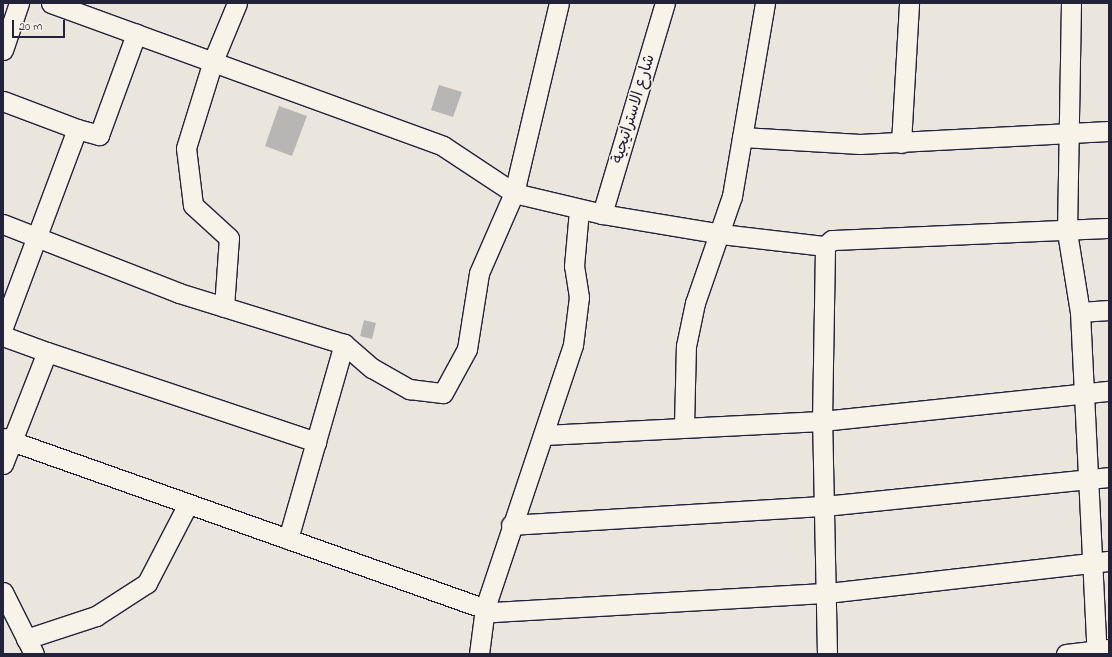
<!DOCTYPE html>
<meta charset="utf-8">
<style>
body{margin:0}
#map{position:relative;width:1112px;height:657px;overflow:hidden;background:#eae6de;font-family:"Indie Flower","Playpen Sans Arabic",sans-serif}
div>[style]{position:absolute}
[style*='--x']{left:calc(var(--x)*1px);top:calc(var(--y)*1px);width:calc(var(--w)*1px);rotate:calc(var(--a)*1deg)}
.building>*{inset:0;background:#b8b6b5}
.roads{filter:drop-shadow(1px 0 #22223b) drop-shadow(-1px 0 #22223b) drop-shadow(0 1px #22223b) drop-shadow(0 -1px #22223b)}
.minor>*{height:19px;margin:-9.5px;padding:0 9.5px;transform-origin:9.5px;border-radius:9.5px;background:#f7f3e8}
span{translate:-50% -50%;white-space:nowrap;text-align:center;line-height:1.15;-webkit-text-stroke:3px #f7f3e8;paint-order:stroke}
.street-label{font-size:16px;color:#22223b}
.frame{position:absolute;inset:0;border:4px solid #22223b;pointer-events:none}
.scale{position:absolute;left:12px;top:20px;width:53px;height:18px;box-sizing:border-box;border:2px solid #22223b;border-top:0;padding-left:5px;font-size:12px;line-height:14px;white-space:nowrap;color:#22223b;-webkit-text-stroke:3px #f7f3e8;paint-order:stroke}
</style>
<div id="map">
<div class="building">
<div style="clip-path:polygon(439px 85px,462px 92px,453px 117px,431px 110px)"></div>
<div style="clip-path:polygon(279px 106px,307px 116px,292px 156px,265px 146px)"></div>
<div style="clip-path:polygon(364px 320px,376px 323px,372px 339px,360px 336px)"></div>
</div>
<div class="roads">
<div class="minor">
<div style="--x:51;--y:3;--w:417;--a:20"></div>
<div style="--x:443;--y:146;--w:85;--a:33.5"></div>
<div style="--x:514;--y:193;--w:90;--a:13.4"></div>
<div style="--x:602;--y:214;--w:121;--a:9.5"></div>
<div style="--x:721;--y:234;--w:105;--a:6.6"></div>
<div style="--x:1071;--y:3;--w:229;--a:91"></div>
<div style="--x:1067;--y:232;--w:81;--a:80.8"></div>
<div style="--x:1080;--y:312;--w:342;--a:87.2"></div>
<div style="--x:3;--y:50;--w:50;--a:-71.2"></div>
<div style="--x:3;--y:101;--w:79;--a:20.7"></div>
<div style="--x:77;--y:129;--w:211;--a:110.5"></div>
<div style="--x:77;--y:129;--w:23;--a:15"></div>
<div style="--x:99;--y:135;--w:108;--a:-69.9"></div>
<div style="--x:742;--y:137;--w:118;--a:3.4"></div>
<div style="--x:860;--y:144;--w:249;--a:-3"></div>
<div style="--x:901;--y:143;--w:140;--a:-86.7"></div>
<div style="--x:602;--y:214;--w:220;--a:-73.4"></div>
<div style="--x:3;--y:224;--w:189;--a:21.4"></div>
<div style="--x:179;--y:293;--w:173;--a:17.2"></div>
<div style="--x:344;--y:344;--w:37;--a:41"></div>
<div style="--x:372;--y:368;--w:43;--a:29.6"></div>
<div style="--x:409;--y:389;--w:34;--a:7"></div>
<div style="--x:443;--y:393;--w:50;--a:-61.4"></div>
<div style="--x:467;--y:349;--w:77;--a:-81"></div>
<div style="--x:479;--y:273;--w:87;--a:-66.4"></div>
<div style="--x:514;--y:193;--w:195;--a:-76.7"></div>
<div style="--x:224;--y:307;--w:69;--a:-85.9"></div>
<div style="--x:229;--y:238;--w:49;--a:-137.5"></div>
<div style="--x:193;--y:205;--w:57;--a:-97"></div>
<div style="--x:186;--y:148;--w:91;--a:-72.8"></div>
<div style="--x:213;--y:61;--w:63;--a:-67.5"></div>
<div style="--x:1080;--y:312;--w:29;--a:-4"></div>
<div style="--x:3;--y:336;--w:47;--a:20"></div>
<div style="--x:684;--y:426;--w:80;--a:-88.6"></div>
<div style="--x:686;--y:346;--w:44;--a:-78.2"></div>
<div style="--x:695;--y:303;--w:113;--a:-70.9"></div>
<div style="--x:732;--y:196;--w:196;--a:-80.3"></div>
<div style="--x:544;--y:435;--w:278;--a:-2.9"></div>
<div style="--x:822;--y:421;--w:289;--a:-6"></div>
<div style="--x:3;--y:438;--w:521;--a:19.51"></div>
<div style="--x:494;--y:612;--w:334;--a:-3.3"></div>
<div style="--x:827;--y:593;--w:284;--a:-6.5"></div>
<div style="--x:3;--y:464;--w:120;--a:-68.6"></div>
<div style="--x:47;--y:352;--w:284;--a:18.5"></div>
<div style="--x:511;--y:525;--w:314;--a:-3.5"></div>
<div style="--x:824;--y:506;--w:286;--a:-5.8"></div>
<div style="--x:288;--y:539;--w:203;--a:-74"></div>
<div style="--x:3;--y:592;--w:69;--a:63.4"></div>
<div style="--x:26;--y:639;--w:74;--a:-18.2"></div>
<div style="--x:96;--y:616;--w:61;--a:-32.9"></div>
<div style="--x:147;--y:583;--w:89;--a:-62.6"></div>
<div style="--x:479;--y:654;--w:46;--a:-82.6"></div>
<div style="--x:485;--y:608;--w:277;--a:-71.5"></div>
<div style="--x:573;--y:345;--w:48;--a:-82.9"></div>
<div style="--x:579;--y:297;--w:31;--a:-99"></div>
<div style="--x:574;--y:266;--w:56;--a:-84.9"></div>
<div style="--x:827;--y:654;--w:233;--a:-91.2"></div>
<div style="--x:822;--y:421;--w:175;--a:-89"></div>
<div style="--x:825;--y:246;--w:9;--a:-41"></div>
<div style="--x:832;--y:240;--w:277;--a:-2.5"></div>
<div style="--x:1066;--y:654;--w:43;--a:-6.6"></div>
</div>
</div>
<div class="street-label">
<span style="left:634px;top:109px;rotate:-73deg">شارع الاستراتيجية</span>
</div>
<div class="frame"></div>
<div class="scale">20 m</div>
</div>
